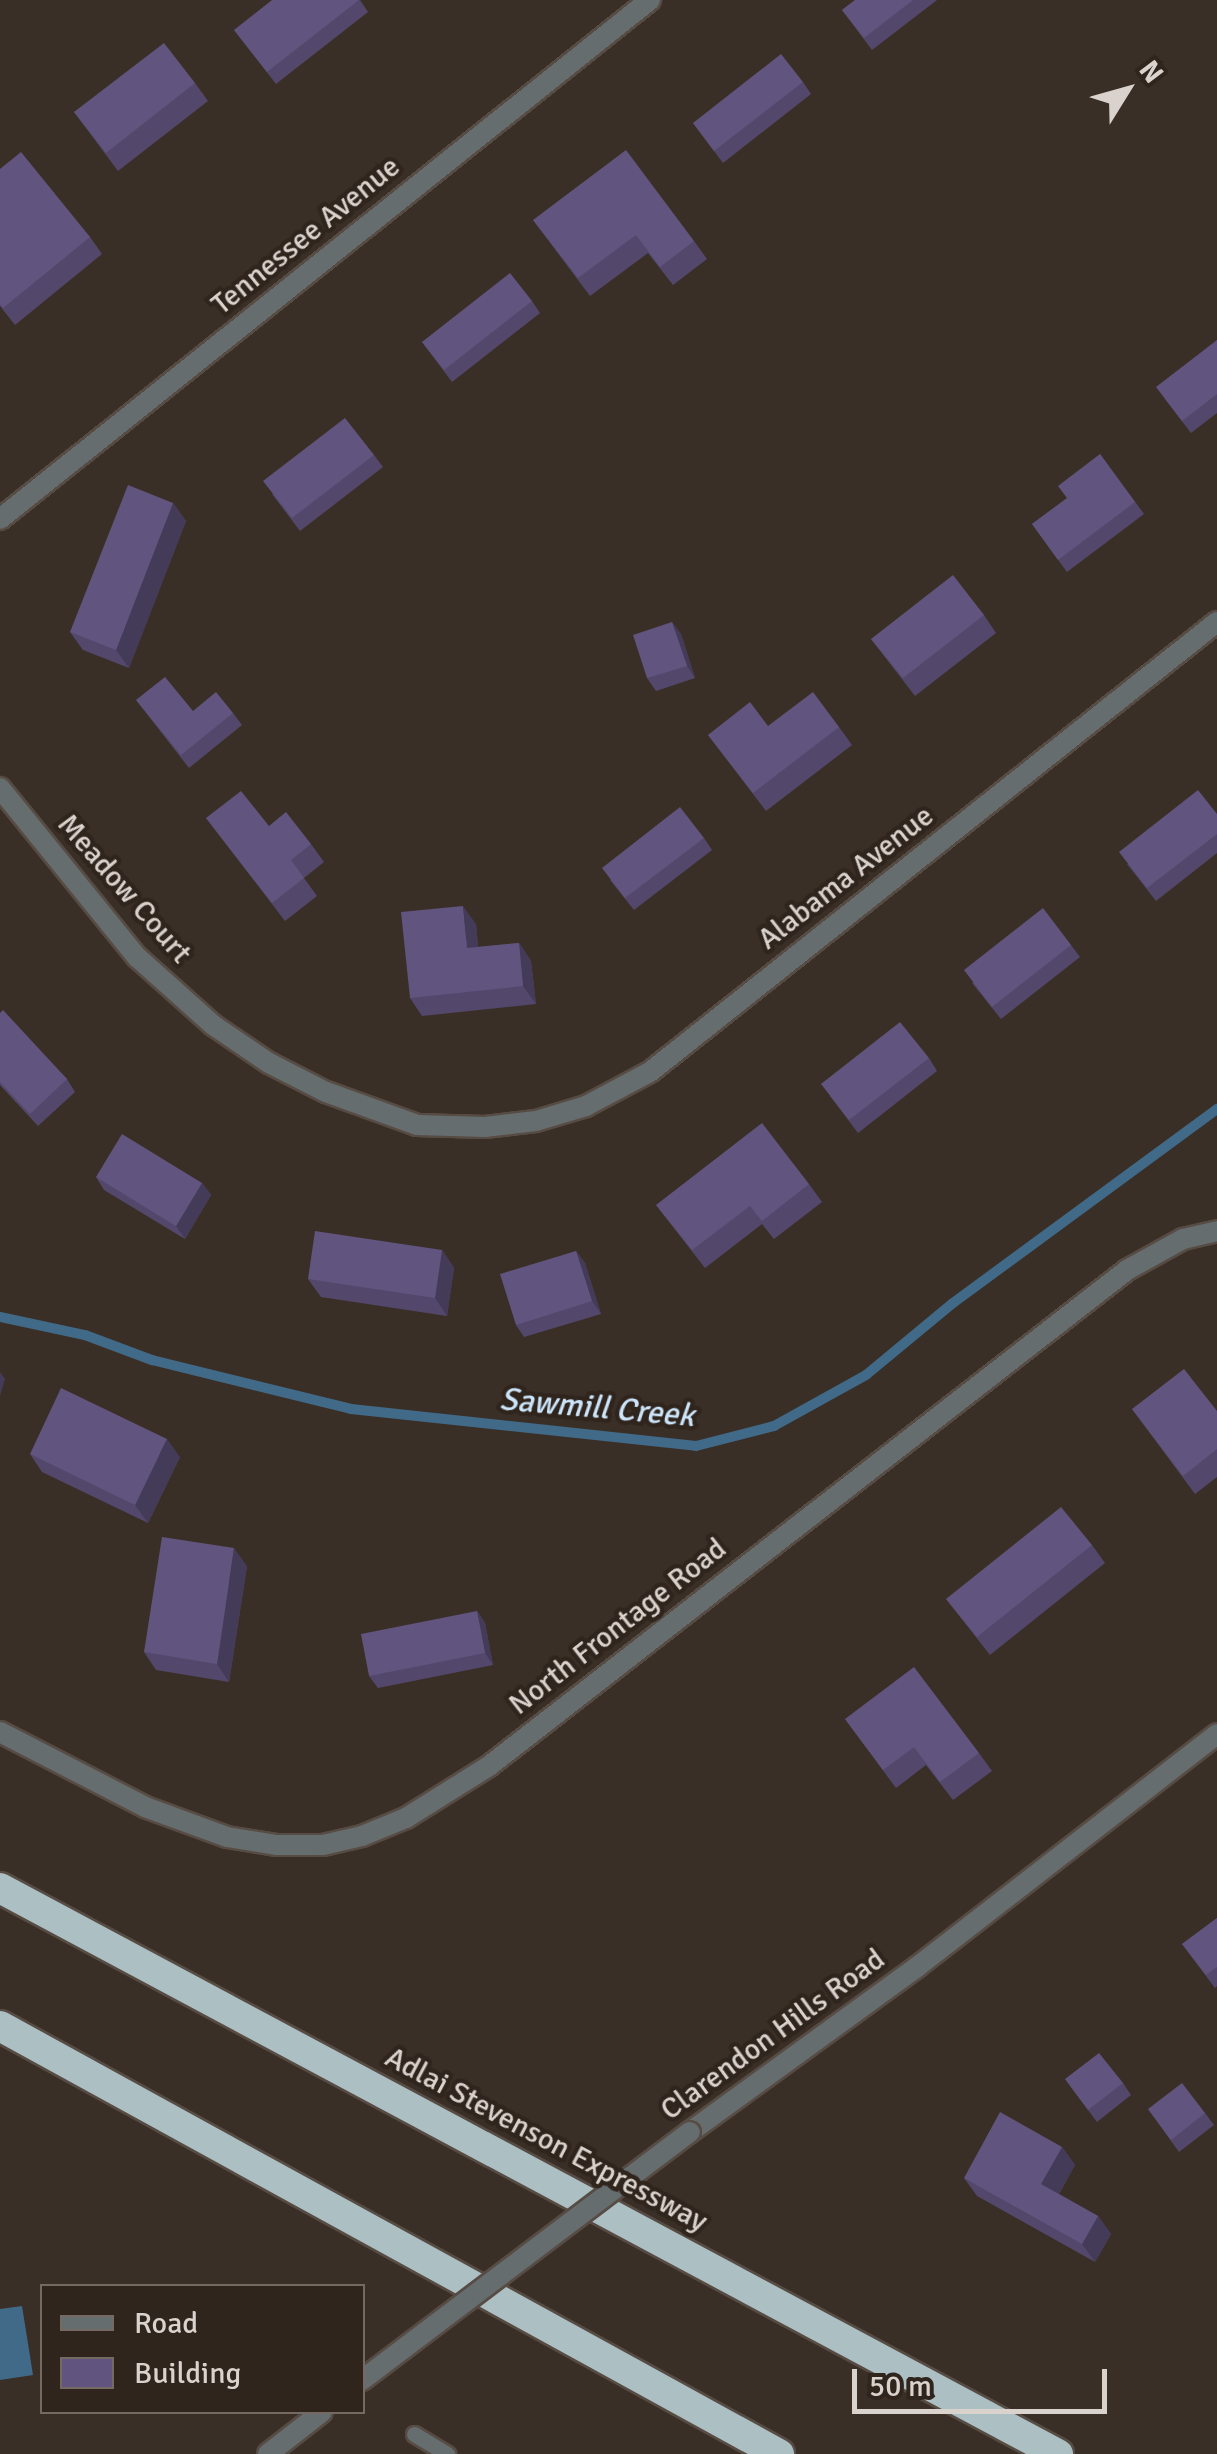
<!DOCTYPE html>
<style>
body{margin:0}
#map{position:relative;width:1217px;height:2454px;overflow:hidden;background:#3a2f26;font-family:Signika,sans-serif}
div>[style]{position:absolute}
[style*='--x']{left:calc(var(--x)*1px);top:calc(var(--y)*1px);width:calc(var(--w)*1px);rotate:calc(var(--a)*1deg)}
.water>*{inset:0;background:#416a89}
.stream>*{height:10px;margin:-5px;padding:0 5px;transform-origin:5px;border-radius:5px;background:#416a89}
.roads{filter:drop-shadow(2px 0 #574c44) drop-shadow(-2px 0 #574c44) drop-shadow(0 2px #574c44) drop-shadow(0 -2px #574c44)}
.service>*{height:15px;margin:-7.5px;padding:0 7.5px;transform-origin:7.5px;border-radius:7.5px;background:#656d6f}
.minor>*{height:20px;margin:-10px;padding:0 10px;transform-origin:10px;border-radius:10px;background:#656d6f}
.tertiary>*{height:20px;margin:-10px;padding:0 10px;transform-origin:10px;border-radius:10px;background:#656d6f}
.motorway>*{height:30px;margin:-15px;padding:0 15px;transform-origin:15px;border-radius:15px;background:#acbfc3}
.bridges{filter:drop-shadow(2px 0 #574c44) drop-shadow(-2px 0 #574c44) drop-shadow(0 2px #574c44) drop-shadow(0 -2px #574c44)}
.tertiary-bridge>*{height:20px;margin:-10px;padding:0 10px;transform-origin:10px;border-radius:10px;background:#656d6f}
.wall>*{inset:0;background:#53486c}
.shaded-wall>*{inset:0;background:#443b58}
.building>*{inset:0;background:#61547e}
span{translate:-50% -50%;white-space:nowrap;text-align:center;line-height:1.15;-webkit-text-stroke:9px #30251d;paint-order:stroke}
.street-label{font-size:30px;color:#dad2cd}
.water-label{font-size:32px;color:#cce5fa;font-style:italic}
.legend{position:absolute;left:40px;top:2284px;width:325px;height:130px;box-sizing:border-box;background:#30251d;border:2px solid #746a63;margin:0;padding:12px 18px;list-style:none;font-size:30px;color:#dad2cd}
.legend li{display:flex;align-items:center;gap:20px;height:50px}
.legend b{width:50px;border:2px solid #746a63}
.north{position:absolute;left:1077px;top:40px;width:100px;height:100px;-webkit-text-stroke:8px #30251d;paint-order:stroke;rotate:53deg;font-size:28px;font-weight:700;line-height:40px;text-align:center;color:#dad2cd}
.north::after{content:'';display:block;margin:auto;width:35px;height:45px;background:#dad2cd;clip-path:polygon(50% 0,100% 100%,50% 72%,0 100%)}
.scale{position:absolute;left:852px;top:2369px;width:255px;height:45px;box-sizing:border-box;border:5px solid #dad2cd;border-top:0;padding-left:12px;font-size:30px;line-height:35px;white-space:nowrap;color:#dad2cd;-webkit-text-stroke:8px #30251d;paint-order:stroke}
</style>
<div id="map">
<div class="water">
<div style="clip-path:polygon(22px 2306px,33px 2375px,0 2380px,0 2309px)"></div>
</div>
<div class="stream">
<div style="--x:0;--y:1317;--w:87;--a:12"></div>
<div style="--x:85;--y:1335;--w:72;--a:20.5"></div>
<div style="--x:152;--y:1360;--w:205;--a:13.8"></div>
<div style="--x:351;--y:1409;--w:347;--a:6.1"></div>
<div style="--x:696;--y:1446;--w:81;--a:-14.4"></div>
<div style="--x:774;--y:1426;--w:105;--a:-29"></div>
<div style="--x:866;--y:1375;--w:113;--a:-39.6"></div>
<div style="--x:953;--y:1303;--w:328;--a:-36.3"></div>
</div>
<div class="roads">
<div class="service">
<div style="--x:414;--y:2434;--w:39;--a:31"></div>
</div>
<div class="minor">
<div style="--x:0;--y:519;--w:832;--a:-38.61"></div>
<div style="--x:0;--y:788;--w:218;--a:51"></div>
<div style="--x:137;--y:957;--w:102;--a:41.8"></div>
<div style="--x:213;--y:1025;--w:68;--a:34.2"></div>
<div style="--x:269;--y:1063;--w:64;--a:27"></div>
<div style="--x:326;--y:1092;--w:97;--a:19.9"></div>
<div style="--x:417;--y:1125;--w:68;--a:1.7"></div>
<div style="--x:485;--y:1127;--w:51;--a:-6.7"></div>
<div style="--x:536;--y:1121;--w:52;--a:-16.7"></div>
<div style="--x:586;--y:1106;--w:72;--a:-28"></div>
<div style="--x:650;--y:1072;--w:724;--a:-38.44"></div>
<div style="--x:0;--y:1732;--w:163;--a:27.3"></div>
<div style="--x:145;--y:1807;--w:87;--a:20.1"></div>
<div style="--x:227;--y:1837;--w:51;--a:9.1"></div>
<div style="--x:277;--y:1845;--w:46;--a:0"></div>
<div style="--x:323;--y:1845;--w:40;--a:-13"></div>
<div style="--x:362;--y:1836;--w:48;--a:-22.2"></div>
<div style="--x:406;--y:1818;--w:98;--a:-32.1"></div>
<div style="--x:489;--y:1766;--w:808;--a:-37.86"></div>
<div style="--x:1127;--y:1270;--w:64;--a:-29"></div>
<div style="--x:1183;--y:1239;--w:35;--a:-13"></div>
</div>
<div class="tertiary">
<div style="--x:690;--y:2132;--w:281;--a:-36"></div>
<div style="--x:917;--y:1967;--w:380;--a:-37.8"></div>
<div style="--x:268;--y:2454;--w:68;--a:-37.9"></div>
</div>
<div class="motorway">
<div style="--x:0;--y:1888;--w:1200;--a:28.15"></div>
<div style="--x:0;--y:2026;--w:889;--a:28.79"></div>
</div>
</div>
<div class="bridges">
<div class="tertiary-bridge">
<div style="--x:362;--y:2380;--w:411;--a:-37.1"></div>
</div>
</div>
<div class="wall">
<div style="clip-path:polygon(360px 0,368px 12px,276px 84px,234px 30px)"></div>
<div style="clip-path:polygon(855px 0,937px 0,872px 50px,842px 10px)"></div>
<div style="clip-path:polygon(803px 82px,811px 94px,723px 163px,693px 123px)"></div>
<div style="clip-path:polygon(195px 83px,208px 101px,118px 171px,74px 112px)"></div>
<div style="clip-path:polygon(0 169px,90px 237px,102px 254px,15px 325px,0 306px)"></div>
<div style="clip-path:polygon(533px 220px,694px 241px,707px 259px,673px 285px,648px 253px,590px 296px)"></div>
<div style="clip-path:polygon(532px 301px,540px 313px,452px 382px,422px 342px)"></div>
<div style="clip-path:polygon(1217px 340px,1217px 413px,1191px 433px,1165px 399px)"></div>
<div style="clip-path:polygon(1100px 454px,1144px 514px,1067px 572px,1032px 524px,1066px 499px)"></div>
<div style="clip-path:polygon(374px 455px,383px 467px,300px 531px,272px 494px)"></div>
<div style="clip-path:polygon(173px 503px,186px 521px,129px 668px,83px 650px,70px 632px)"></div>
<div style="clip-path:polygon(984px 615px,996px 633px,915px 696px,871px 639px)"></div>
<div style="clip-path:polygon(672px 622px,681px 634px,695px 678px,656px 691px,647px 678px)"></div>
<div style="clip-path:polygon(136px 700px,193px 711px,233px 713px,242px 725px,189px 768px)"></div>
<div style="clip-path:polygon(768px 726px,839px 727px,852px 745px,766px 811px,708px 735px)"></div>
<div style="clip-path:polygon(1217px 814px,1217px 853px,1156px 901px,1127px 864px)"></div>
<div style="clip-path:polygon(206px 818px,269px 826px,311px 844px,324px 862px,304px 878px,317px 896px,285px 921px)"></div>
<div style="clip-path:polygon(704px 838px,712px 850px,634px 910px,610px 880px)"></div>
<div style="clip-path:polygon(476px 924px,478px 947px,519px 943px,531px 961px,536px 1004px,422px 1016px,410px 998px)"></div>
<div style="clip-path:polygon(1071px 945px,1080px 957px,1001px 1019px,972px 983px)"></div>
<div style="clip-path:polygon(0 1013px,67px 1079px,75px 1092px,38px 1126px,0 1085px)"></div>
<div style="clip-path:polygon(929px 1058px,937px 1071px,858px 1133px,830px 1096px)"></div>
<div style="clip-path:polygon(96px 1177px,202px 1183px,211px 1195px,185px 1239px,104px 1190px)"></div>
<div style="clip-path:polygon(809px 1184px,822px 1202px,774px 1239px,762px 1224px,705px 1268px,656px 1205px)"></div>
<div style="clip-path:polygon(442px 1250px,454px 1268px,447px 1316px,321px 1297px,308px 1279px)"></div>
<div style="clip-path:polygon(576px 1251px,585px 1263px,601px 1314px,524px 1337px,516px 1325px)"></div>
<div style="clip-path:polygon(1132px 1409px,1217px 1411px,1217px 1477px,1195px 1494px)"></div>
<div style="clip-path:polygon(30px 1454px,180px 1457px,148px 1523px,42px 1472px)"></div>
<div style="clip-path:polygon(1092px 1545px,1105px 1563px,990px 1655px,946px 1599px)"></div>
<div style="clip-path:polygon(247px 1566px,229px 1682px,156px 1670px,144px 1652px)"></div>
<div style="clip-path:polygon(477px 1611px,485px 1623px,493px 1665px,378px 1688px,369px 1676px)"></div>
<div style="clip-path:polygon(845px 1719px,979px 1753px,992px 1771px,953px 1800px,926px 1765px,896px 1788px)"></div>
<div style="clip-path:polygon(1217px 1918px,1217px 1986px,1215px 1988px,1182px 1944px)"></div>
<div style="clip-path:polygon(1065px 2079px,1123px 2083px,1131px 2095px,1097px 2122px)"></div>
<div style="clip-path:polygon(1148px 2109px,1205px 2113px,1214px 2125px,1179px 2152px)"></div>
<div style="clip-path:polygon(1062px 2147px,1075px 2165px,1059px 2194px,1098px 2216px,1111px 2234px,1095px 2262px,977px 2196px,964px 2178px)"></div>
</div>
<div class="shaded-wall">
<div style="clip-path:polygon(173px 503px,186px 521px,129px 668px,116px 650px)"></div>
<div style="clip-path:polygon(672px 622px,681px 634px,695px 678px,687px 666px)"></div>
<div style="clip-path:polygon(463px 906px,476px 924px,480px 966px,467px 948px)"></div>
<div style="clip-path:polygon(519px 943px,531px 961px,536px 1004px,523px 986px)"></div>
<div style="clip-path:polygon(202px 1183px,211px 1195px,185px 1239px,176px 1226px)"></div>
<div style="clip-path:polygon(442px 1250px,454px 1268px,447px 1316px,435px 1298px)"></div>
<div style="clip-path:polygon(576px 1251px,585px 1263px,601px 1314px,592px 1301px)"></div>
<div style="clip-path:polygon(0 1372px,5px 1379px,0 1396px)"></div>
<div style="clip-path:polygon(167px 1439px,180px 1457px,148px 1523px,135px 1505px)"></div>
<div style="clip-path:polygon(234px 1548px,247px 1566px,229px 1682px,217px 1664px)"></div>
<div style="clip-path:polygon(477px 1611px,485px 1623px,493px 1665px,485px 1653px)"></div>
<div style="clip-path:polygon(1062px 2147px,1075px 2165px,1054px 2202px,1041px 2184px)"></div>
<div style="clip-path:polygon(1098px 2216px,1111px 2234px,1095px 2262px,1082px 2244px)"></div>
</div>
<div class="building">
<div style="clip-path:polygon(272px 0,359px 0,267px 72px,234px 30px)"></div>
<div style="clip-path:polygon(855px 0,913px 0,864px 38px,842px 10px)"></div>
<div style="clip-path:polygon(164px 43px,195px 83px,106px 153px,74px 112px)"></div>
<div style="clip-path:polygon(781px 54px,803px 82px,714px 151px,693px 123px)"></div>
<div style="clip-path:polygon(626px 150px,694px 241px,660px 267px,636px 235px,578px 278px,533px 220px)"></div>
<div style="clip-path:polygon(21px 152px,90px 237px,3px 308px,0 304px,0 169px)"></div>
<div style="clip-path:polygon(510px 273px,532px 301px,444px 370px,422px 342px)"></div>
<div style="clip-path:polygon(1217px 340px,1217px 394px,1182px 421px,1156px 387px)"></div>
<div style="clip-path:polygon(345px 418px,374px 455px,292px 518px,263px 481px)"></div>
<div style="clip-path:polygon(1100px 454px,1135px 502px,1058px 560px,1032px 524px,1067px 498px,1058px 486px)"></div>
<div style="clip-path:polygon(128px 485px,173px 503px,116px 650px,70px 632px)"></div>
<div style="clip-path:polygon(953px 575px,984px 615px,903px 678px,871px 639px)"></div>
<div style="clip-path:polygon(672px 622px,687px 666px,647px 678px,633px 635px)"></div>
<div style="clip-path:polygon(165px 677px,193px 711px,216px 692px,233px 713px,181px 755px,136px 700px)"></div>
<div style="clip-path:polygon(813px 692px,839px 727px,753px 793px,708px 735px,750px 702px,768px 726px)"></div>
<div style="clip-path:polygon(1198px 790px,1217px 814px,1217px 834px,1147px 888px,1119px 852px)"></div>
<div style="clip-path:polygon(241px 791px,269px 826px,286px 812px,311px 844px,291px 860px,304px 878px,272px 903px,206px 818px)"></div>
<div style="clip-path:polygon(680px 807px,704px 838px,625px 898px,602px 868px)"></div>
<div style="clip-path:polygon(463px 906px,467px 948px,519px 943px,523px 986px,410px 998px,401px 912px)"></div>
<div style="clip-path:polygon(1043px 908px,1071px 945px,992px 1007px,964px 970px)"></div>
<div style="clip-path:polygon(3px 1010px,67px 1079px,30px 1114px,0 1082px,0 1013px)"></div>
<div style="clip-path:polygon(900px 1022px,929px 1058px,849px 1120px,821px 1084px)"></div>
<div style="clip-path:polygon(762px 1123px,809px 1184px,762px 1221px,750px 1206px,692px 1250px,656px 1205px)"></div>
<div style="clip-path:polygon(122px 1134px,202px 1183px,176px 1226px,96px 1177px)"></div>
<div style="clip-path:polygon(315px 1231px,442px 1250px,435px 1298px,308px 1279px)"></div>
<div style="clip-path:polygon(576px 1251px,592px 1301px,516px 1325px,500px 1274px)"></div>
<div style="clip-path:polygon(1184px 1369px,1217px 1411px,1217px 1449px,1183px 1476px,1132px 1409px)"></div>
<div style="clip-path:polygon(61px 1388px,167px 1439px,135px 1505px,30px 1454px)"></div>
<div style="clip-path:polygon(1061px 1507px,1092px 1545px,977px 1637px,946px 1599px)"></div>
<div style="clip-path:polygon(162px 1537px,234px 1548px,217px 1664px,144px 1652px)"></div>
<div style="clip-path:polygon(477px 1611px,485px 1653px,369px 1676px,361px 1634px)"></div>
<div style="clip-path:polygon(914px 1667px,979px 1753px,940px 1782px,914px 1747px,883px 1770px,845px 1719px)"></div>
<div style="clip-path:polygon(1217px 1918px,1217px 1967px,1206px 1975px,1182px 1944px)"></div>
<div style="clip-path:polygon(1099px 2053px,1123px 2083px,1088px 2110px,1065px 2079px)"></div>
<div style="clip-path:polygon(1182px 2083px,1205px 2113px,1171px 2140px,1148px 2109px)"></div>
<div style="clip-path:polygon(1000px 2112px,1062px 2147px,1041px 2184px,1098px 2216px,1082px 2244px,964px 2178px)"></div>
</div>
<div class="street-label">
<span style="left:306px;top:236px;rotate:-39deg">Tennessee Avenue</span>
<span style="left:846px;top:878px;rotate:-38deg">Alabama Avenue</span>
<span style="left:124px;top:889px;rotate:49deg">Meadow Court</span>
<span style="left:618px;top:1627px;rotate:-38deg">North Frontage Road</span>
<span style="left:773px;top:2035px;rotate:-36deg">Clarendon Hills Road</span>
<span style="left:546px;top:2140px;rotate:28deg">Adlai Stevenson Expressway</span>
</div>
<div class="water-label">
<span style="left:597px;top:1408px;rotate:5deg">Sawmill Creek</span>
</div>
<ul class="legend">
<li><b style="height:12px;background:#656d6f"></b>Road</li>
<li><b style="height:28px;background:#61547e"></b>Building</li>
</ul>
<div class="north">N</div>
<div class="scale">50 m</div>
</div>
